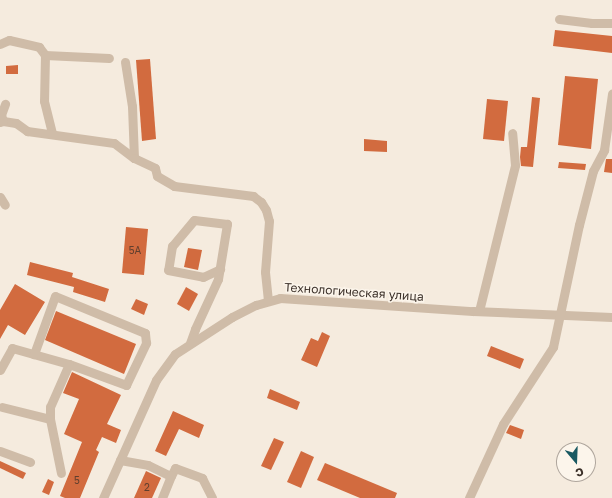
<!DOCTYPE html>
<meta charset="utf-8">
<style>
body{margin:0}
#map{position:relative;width:612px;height:498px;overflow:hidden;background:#f5ebde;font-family:"Golos Text",sans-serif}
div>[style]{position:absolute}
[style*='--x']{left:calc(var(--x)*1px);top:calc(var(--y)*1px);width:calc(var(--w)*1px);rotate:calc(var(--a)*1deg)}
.building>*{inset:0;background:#d26b3f}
.minor>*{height:9px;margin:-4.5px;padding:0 4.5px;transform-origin:4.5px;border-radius:4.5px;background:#cfbca8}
span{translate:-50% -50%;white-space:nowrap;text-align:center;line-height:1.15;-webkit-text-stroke:3px #fcf5eb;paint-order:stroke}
.number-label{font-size:10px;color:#613f2e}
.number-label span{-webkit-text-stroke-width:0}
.street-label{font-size:12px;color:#3b3029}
.north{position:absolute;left:556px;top:442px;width:40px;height:40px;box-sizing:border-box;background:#fcf5eb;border:1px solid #afa69d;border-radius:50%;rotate:161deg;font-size:11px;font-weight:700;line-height:16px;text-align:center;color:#3b3029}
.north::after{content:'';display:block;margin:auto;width:14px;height:18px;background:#195962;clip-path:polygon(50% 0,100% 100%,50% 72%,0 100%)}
</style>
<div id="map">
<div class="building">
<div style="clip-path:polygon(555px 30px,612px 36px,612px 53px,553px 46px)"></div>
<div style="clip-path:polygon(150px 59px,156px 139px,142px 141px,136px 60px)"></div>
<div style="clip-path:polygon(18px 65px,18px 74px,6px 74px,6px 66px)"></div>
<div style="clip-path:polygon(565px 76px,598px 79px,591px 149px,558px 145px)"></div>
<div style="clip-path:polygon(532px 97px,540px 98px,533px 167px,521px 166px,520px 157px,521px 147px,527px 147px)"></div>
<div style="clip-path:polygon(487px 99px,508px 101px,504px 141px,483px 139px)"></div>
<div style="clip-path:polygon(364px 139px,387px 141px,387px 152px,364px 151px)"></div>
<div style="clip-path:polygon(606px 159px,612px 159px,612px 173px,604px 172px)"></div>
<div style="clip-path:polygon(559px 162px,586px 164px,585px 170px,558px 168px)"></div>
<div style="clip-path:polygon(126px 227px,148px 229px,144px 275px,122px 273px)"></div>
<div style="clip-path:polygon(188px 248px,202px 250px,198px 270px,184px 267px)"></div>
<div style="clip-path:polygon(30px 262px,73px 273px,72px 277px,109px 289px,105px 302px,73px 292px,74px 287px,27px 275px)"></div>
<div style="clip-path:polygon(15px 284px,45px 302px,25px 335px,8px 325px,0 339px,0 310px)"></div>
<div style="clip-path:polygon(186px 287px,198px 294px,189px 311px,177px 304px)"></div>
<div style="clip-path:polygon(136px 299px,148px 304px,144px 315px,131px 309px)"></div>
<div style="clip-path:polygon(56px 311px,136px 344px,124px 374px,45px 340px)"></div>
<div style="clip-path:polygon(322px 332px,330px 336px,317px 367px,301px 360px,311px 338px,318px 341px)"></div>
<div style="clip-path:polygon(491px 346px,524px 359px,520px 369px,487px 356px)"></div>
<div style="clip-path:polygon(72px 372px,121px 395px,107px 424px,121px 430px,116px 443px,102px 437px,96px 450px,99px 452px,80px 498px,65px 498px,60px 496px,82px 442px,64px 434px,79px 399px,63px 393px)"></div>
<div style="clip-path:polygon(270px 389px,300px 402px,297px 410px,267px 398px)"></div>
<div style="clip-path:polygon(173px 411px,204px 425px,199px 438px,179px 429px,166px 456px,155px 451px)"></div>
<div style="clip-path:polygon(510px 425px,524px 430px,521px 439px,506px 433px)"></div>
<div style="clip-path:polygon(274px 438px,284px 442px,271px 470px,261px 466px)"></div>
<div style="clip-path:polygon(301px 451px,314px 457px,301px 488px,287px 482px)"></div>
<div style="clip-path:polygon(0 461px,26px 473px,23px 479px,0 468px)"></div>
<div style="clip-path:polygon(325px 463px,397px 493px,395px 498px,360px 498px,317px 480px)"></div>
<div style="clip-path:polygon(146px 471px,161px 478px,152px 498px,134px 498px)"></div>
<div style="clip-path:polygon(48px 479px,54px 482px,49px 495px,42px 492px)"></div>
</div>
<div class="minor">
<div style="--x:559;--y:19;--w:33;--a:7"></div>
<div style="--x:592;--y:23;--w:20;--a:0"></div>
<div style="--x:0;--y:44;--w:10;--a:-24"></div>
<div style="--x:9;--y:40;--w:31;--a:13"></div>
<div style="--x:39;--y:47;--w:10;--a:53"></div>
<div style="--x:45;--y:55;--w:46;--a:91.2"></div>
<div style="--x:44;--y:101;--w:34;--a:76"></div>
<div style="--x:45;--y:55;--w:64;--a:2.7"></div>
<div style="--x:125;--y:62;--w:45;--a:81"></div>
<div style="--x:132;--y:106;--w:52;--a:87.8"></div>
<div style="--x:3;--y:121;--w:13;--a:9"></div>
<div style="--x:16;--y:123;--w:14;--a:36"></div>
<div style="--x:27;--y:131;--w:88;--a:7.9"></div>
<div style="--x:114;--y:143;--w:25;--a:37"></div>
<div style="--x:134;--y:158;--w:23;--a:25"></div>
<div style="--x:155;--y:168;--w:8;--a:76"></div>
<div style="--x:157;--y:176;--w:20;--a:30"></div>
<div style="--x:174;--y:186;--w:80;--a:7.2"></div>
<div style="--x:253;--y:196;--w:10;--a:37"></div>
<div style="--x:261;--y:202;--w:9;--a:58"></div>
<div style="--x:266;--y:210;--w:11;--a:75"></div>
<div style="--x:269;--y:221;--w:51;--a:94.5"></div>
<div style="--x:265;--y:272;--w:28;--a:84"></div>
<div style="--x:0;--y:122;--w:3;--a:-18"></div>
<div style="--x:3;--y:121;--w:6;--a:-108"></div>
<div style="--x:1;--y:115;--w:12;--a:-70"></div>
<div style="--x:0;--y:197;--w:9;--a:58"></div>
<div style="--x:479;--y:311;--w:150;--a:-76.1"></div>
<div style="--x:515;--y:165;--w:32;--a:-95"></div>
<div style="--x:190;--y:343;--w:15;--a:-70"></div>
<div style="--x:195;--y:329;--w:55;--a:-65.3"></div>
<div style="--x:218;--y:279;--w:56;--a:-80.7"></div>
<div style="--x:227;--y:224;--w:33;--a:-173"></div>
<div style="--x:194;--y:220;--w:34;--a:130"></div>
<div style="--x:172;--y:246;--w:24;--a:99"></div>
<div style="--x:168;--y:270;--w:36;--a:11"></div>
<div style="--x:203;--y:277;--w:19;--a:-25"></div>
<div style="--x:0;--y:370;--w:25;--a:-61"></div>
<div style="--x:12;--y:348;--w:59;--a:15.7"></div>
<div style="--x:69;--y:364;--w:61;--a:20.2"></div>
<div style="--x:126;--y:385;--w:47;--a:-64.5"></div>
<div style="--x:146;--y:343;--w:10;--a:-96"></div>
<div style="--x:145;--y:333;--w:97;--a:-157.7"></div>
<div style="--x:55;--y:296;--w:62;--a:109.9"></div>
<div style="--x:2;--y:407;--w:49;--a:14"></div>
<div style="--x:50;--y:419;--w:12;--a:-90"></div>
<div style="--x:50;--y:407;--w:47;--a:-66.2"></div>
<div style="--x:50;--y:419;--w:55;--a:78.5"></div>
<div style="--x:0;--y:451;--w:32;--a:20"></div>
<div style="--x:120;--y:460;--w:28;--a:10"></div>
<div style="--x:148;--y:465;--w:25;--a:26"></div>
<div style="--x:171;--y:476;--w:9;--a:-63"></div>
<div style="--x:175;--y:468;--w:29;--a:20"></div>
<div style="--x:202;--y:478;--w:22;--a:63"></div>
<div style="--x:103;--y:498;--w:129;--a:-65.8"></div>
<div style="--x:156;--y:380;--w:32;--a:-54"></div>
<div style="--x:175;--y:354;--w:68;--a:-33"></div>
<div style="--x:232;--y:317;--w:27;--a:-27"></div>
<div style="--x:256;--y:305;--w:25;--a:-16"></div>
<div style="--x:280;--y:298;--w:193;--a:3.9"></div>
<div style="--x:473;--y:311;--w:139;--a:2.5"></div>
<div style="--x:162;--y:498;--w:24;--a:-68"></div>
<div style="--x:469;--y:498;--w:81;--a:-65.3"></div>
<div style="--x:503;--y:424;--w:92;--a:-57"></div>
<div style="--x:553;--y:347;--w:125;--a:-78"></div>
<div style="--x:579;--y:225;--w:56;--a:-75.5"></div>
<div style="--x:593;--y:171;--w:24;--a:-62"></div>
<div style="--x:604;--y:150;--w:57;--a:-81.9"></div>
</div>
<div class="number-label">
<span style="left:135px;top:251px">5А</span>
<span style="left:77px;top:481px">5</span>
<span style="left:147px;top:488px">2</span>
</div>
<div class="street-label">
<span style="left:354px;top:292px;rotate:4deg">Технологическая улица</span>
</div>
<div class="north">С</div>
</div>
